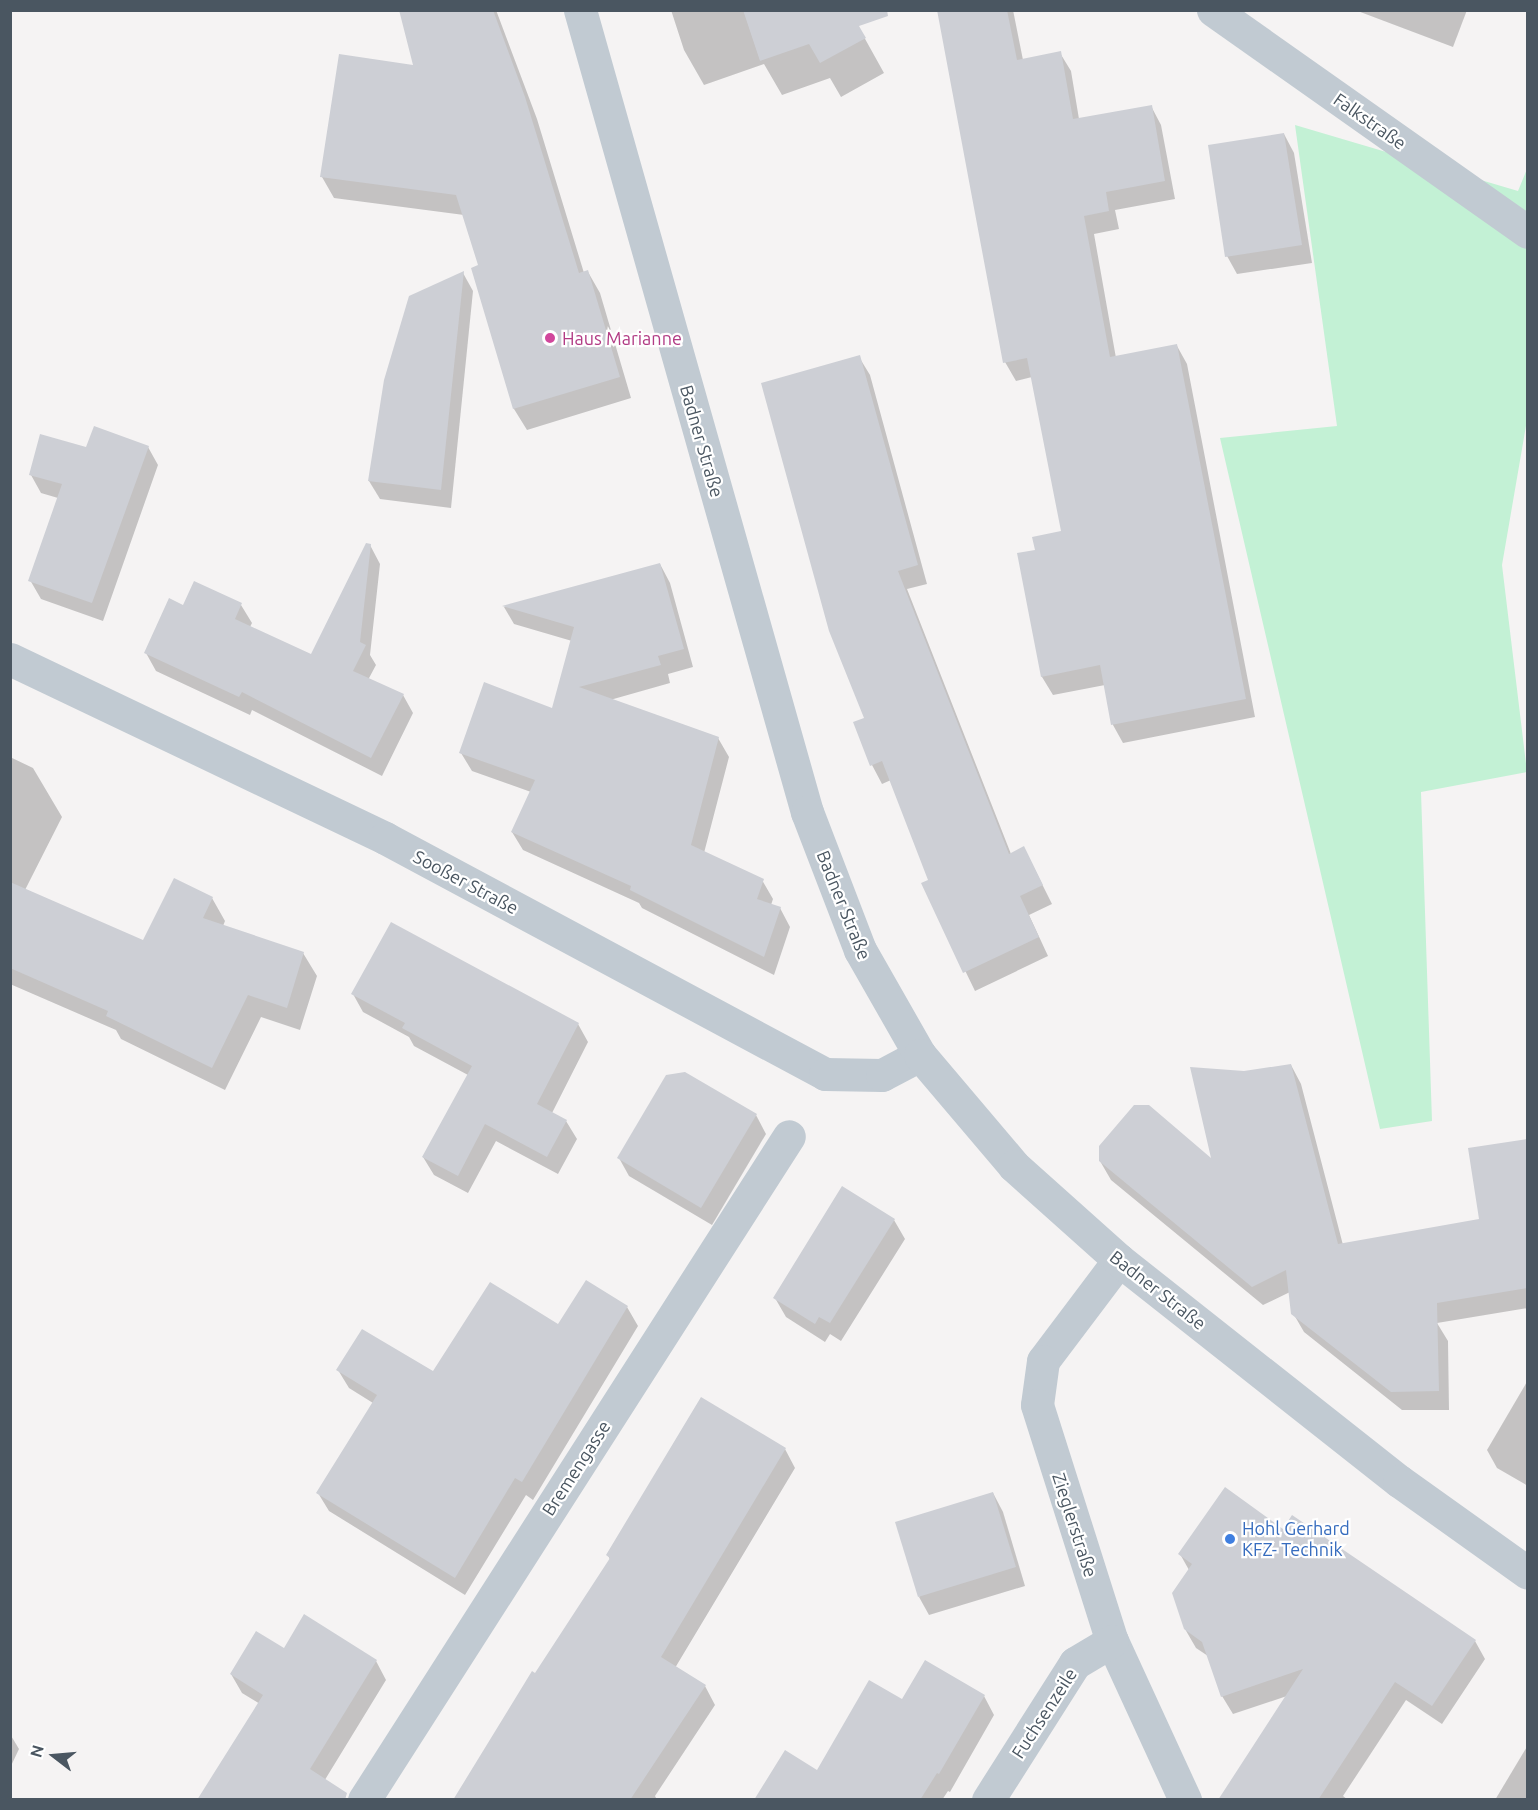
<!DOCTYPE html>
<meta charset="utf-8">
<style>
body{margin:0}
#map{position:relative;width:1538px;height:1810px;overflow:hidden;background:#f5f3f3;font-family:Ubuntu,sans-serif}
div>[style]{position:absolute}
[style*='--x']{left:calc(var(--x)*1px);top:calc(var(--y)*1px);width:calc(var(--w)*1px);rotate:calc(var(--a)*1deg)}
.green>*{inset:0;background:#c3f1d5}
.shadow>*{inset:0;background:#0003}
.building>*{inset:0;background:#cdcfd5}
.minor>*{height:33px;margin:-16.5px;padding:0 16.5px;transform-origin:16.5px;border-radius:16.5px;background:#c1cad2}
.tertiary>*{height:33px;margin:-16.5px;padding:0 16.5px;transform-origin:16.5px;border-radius:16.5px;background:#c1cad2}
.dots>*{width:16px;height:16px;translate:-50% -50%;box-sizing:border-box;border:3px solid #fff;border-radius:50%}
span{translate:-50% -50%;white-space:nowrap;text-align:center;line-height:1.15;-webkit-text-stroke:4.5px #fff;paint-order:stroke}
.street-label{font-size:18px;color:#4a5661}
.hotel-label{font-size:18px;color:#b23c85}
.left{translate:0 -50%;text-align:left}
.shop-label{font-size:18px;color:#366cbe}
.frame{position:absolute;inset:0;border:12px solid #4a5661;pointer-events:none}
.north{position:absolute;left:24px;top:1726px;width:60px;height:60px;-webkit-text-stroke:4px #fff;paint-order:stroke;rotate:286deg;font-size:16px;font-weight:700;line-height:24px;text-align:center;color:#4a5661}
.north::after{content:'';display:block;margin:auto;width:21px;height:27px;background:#4a5661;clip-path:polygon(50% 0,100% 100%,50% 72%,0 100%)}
</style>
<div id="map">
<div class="green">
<div style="clip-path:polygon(1295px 125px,1518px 191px,1527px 169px,1527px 420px,1502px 565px,1527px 772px,1421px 792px,1432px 1121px,1380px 1129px,1220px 438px,1337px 426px)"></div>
</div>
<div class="shadow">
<div style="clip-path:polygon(401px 10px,496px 10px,537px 119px,584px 273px,588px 272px,600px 293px,631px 398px,527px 430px,514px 409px,473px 269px,480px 266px,464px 215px,334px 198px,322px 177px,415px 67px)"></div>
<div style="clip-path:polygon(671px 10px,849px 10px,884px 73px,841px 97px,830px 78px,782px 95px,764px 64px,704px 85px,684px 50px)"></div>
<div style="clip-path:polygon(939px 10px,1013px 10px,1023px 60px,1060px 53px,1071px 71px,1079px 119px,1151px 106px,1161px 125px,1175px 199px,1115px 210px,1119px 229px,1094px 234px,1116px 358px,1177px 346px,1187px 364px,1255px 717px,1123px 743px,1113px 725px,1105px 685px,1053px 695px,1042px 677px,1037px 551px,1063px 532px,1032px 377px,1016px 381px,1005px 362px)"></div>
<div style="clip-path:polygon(1355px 10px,1467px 10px,1453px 47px)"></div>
<div style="clip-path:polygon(1284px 134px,1294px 153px,1312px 263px,1237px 274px,1227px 256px)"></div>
<div style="clip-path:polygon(463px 273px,473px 291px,451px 508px,380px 499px,369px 481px)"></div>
<div style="clip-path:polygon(859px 357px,870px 375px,927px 584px,907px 589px,1011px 854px,1024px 848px,1052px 904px,1029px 915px,1048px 956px,975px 991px,923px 884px,930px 880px,891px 780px,882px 784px,872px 765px,866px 718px)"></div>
<div style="clip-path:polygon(148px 447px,158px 465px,103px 621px,41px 599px,30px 580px,58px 498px,41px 493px,31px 475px,87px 449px)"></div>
<div style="clip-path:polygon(370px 545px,380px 564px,370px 655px,376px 665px,368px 680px,403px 695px,413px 713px,382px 776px,252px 710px,250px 715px,156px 671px,146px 653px,184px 607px,195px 583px,241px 605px,252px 623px,250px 627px,312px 656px)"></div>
<div style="clip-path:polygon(660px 564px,670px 583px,693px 667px,668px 674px,670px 683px,610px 700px,718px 738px,729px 757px,704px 853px,762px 880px,773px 899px,771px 905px,780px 908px,790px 927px,774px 975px,642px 908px,639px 903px,523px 850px,512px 832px,531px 792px,472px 771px,461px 753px,553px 710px,572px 641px,514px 624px,504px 607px)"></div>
<div style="clip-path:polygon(10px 757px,33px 768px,62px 817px,25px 890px,144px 942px,212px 898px,225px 921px,223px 926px,303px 953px,317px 976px,300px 1030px,261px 1017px,225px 1090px,121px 1039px,116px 1030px,10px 984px)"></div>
<div style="clip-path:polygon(353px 994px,578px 1024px,588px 1042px,552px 1113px,566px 1121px,577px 1139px,558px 1174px,496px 1141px,468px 1193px,434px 1175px,423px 1157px,468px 1075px,414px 1046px,409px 1037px,363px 1012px)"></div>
<div style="clip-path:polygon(1291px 1065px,1301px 1084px,1343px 1245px,1481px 1220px,1469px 1150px,1528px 1140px,1528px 1308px,1437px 1323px,1448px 1341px,1449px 1410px,1402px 1410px,1304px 1332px,1293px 1313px,1290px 1292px,1263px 1305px,1111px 1180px,1100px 1161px,1214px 1162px,1244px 1073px)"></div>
<div style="clip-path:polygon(756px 1115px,766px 1134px,712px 1225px,629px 1176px,619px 1158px)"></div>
<div style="clip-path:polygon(894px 1220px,905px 1239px,841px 1341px,830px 1334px,825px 1342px,786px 1317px,775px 1298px)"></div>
<div style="clip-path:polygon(587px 1282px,627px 1307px,638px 1326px,533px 1500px,526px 1495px,465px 1595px,329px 1511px,318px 1493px,373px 1403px,349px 1388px,338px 1370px,434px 1373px,559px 1327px)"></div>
<div style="clip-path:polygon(1528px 1380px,1528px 1486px,1497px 1468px,1487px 1450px)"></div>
<div style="clip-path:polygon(785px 1449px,795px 1468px,675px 1668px,705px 1686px,715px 1705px,655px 1796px,657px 1800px,454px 1800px,610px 1560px,608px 1555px)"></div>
<div style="clip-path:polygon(993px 1493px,1003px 1512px,1025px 1586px,929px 1615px,919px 1597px)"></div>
<div style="clip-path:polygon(1283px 1531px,1475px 1641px,1485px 1659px,1442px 1724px,1406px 1700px,1343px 1796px,1348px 1800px,1223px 1800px,1287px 1696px,1233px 1714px,1222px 1696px,1208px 1656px,1196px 1648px,1185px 1629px,1189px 1570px,1180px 1554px)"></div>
<div style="clip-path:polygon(284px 1650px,376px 1661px,386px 1680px,323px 1783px,330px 1796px,260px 1704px,242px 1693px,231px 1674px)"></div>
<div style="clip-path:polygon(984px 1696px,994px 1715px,950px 1792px,948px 1791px,942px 1800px,756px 1800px,818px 1772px,902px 1701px)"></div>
<div style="clip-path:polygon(10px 1734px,19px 1749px,10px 1768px)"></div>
<div style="clip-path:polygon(1528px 1745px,1528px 1800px,1495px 1800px)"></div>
</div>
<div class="building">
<div style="clip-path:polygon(399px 10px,493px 10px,525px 97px,579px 273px,588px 270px,620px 377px,513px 409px,471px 268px,478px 265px,456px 195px,320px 177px,339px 54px,413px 65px)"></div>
<div style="clip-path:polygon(743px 10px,887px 10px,888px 16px,859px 26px,866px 38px,820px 63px,809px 44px,760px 61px)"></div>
<div style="clip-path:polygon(937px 10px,1007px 10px,1017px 60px,1061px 51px,1073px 119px,1152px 105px,1165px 181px,1106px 192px,1109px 211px,1084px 216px,1110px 357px,1177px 344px,1246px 699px,1111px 725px,1100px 665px,1041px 677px,1017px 553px,1035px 550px,1032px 537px,1061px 531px,1027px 358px,1003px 363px)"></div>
<div style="clip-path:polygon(1284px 133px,1302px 245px,1225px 257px,1208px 145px)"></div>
<div style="clip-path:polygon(464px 271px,441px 490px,368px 481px,384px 380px,409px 296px)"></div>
<div style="clip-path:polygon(860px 355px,918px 565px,898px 571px,1009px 854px,1024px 846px,1043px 885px,1020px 896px,1039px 937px,963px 973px,921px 883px,928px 880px,882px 761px,870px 766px,853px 722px,864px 718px,829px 631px,761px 383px)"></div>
<div style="clip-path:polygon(94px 426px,149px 446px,92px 603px,28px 581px,62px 484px,29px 475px,40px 434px,86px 447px)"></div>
<div style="clip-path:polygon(366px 543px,371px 544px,360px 642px,366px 645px,353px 671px,404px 694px,371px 758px,242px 692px,239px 697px,144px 653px,169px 598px,183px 605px,194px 581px,242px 603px,235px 619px,311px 654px)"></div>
<div style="clip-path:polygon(660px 563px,684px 649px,658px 656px,661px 665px,579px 687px,719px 737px,691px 845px,764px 879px,757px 899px,781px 907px,764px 957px,630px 890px,631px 886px,511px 832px,535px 780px,459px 753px,484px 682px,552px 708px,574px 627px,502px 606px)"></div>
<div style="clip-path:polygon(174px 878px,213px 897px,203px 918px,304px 952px,287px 1008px,248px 995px,212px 1068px,106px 1016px,108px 1011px,10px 968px,10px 882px,143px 940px)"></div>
<div style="clip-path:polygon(391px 922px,579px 1023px,537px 1104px,567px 1120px,547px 1157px,485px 1124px,458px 1176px,422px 1157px,472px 1066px,402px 1028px,405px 1023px,351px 994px)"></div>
<div style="clip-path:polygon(1291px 1064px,1338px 1244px,1479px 1219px,1468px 1148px,1527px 1139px,1527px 1288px,1437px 1303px,1439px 1391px,1391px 1392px,1291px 1314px,1286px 1270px,1252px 1287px,1099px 1161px,1099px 1146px,1134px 1105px,1149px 1105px,1211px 1158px,1190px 1067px,1244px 1071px)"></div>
<div style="clip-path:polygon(685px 1072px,757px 1114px,701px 1208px,617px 1158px,666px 1075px)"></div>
<div style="clip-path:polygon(842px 1186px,895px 1219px,830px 1323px,819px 1317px,815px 1324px,773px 1298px)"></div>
<div style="clip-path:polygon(586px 1280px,628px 1306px,522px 1482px,515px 1478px,455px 1578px,316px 1493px,377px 1395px,336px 1370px,362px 1329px,433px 1371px,490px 1282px,558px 1324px)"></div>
<div style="clip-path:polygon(701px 1397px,786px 1448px,661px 1657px,706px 1685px,630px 1800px,453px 1800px,532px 1671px,535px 1673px,610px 1558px,606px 1555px)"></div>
<div style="clip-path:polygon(1225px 1487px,1283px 1529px,1292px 1515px,1476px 1640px,1432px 1706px,1395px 1682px,1318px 1800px,1218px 1800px,1303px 1669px,1221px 1697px,1202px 1642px,1184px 1629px,1172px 1593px,1192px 1564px,1178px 1554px)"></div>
<div style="clip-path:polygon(993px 1492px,1016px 1567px,918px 1597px,895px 1522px)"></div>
<div style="clip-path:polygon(304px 1614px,377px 1660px,310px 1769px,347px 1793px,345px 1800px,197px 1800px,263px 1695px,230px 1674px,256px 1631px,284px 1648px)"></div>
<div style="clip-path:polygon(925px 1660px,985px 1695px,939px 1774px,937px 1773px,920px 1800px,754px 1800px,785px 1750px,817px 1770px,869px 1680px,902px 1699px)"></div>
</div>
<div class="minor">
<div style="--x:1213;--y:10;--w:385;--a:35.2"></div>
<div style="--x:10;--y:659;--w:416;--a:25.5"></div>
<div style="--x:385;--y:838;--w:499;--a:28.2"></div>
<div style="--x:825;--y:1074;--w:57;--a:1"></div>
<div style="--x:882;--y:1075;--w:43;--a:-27.8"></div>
<div style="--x:1119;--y:1260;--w:126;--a:127"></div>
<div style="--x:1043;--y:1361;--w:44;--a:97.8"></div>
<div style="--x:1037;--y:1405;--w:248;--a:72.4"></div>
<div style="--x:1112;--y:1641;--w:175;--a:65.3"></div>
<div style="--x:364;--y:1800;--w:788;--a:-57.38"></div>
<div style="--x:988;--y:1800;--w:162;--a:-57.6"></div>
<div style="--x:1075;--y:1663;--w:43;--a:-30.7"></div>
</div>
<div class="tertiary">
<div style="--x:580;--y:10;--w:834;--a:74.2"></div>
<div style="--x:807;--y:812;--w:148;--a:69"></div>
<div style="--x:860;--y:950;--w:121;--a:60.3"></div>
<div style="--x:920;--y:1055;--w:145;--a:49.7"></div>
<div style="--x:1014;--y:1166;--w:141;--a:41.8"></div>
<div style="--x:1119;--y:1260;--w:357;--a:38.3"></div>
<div style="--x:1399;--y:1481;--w:158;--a:35.5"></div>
</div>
<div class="dots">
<div style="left:550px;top:338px;background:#d1479c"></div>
<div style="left:1230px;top:1539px;background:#3f7fe0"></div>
</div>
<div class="street-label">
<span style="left:1370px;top:121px;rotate:35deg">Falkstraße</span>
<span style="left:702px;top:441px;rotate:74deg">Badner Straße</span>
<span style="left:466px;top:882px;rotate:28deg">Sooßer Straße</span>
<span style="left:844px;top:905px;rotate:68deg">Badner Straße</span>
<span style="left:1158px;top:1290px;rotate:38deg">Badner Straße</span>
<span style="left:576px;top:1468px;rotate:-57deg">Bremengasse</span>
<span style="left:1075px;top:1525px;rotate:72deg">Zieglerstraße</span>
<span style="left:1044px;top:1713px;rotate:-57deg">Fuchsenzeile</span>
</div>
<div class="hotel-label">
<span class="left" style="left:562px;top:338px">Haus Marianne</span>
</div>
<div class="shop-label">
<span class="left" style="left:1242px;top:1539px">Hohl Gerhard<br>KFZ- Technik</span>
</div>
<div class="frame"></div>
<div class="north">N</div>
</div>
